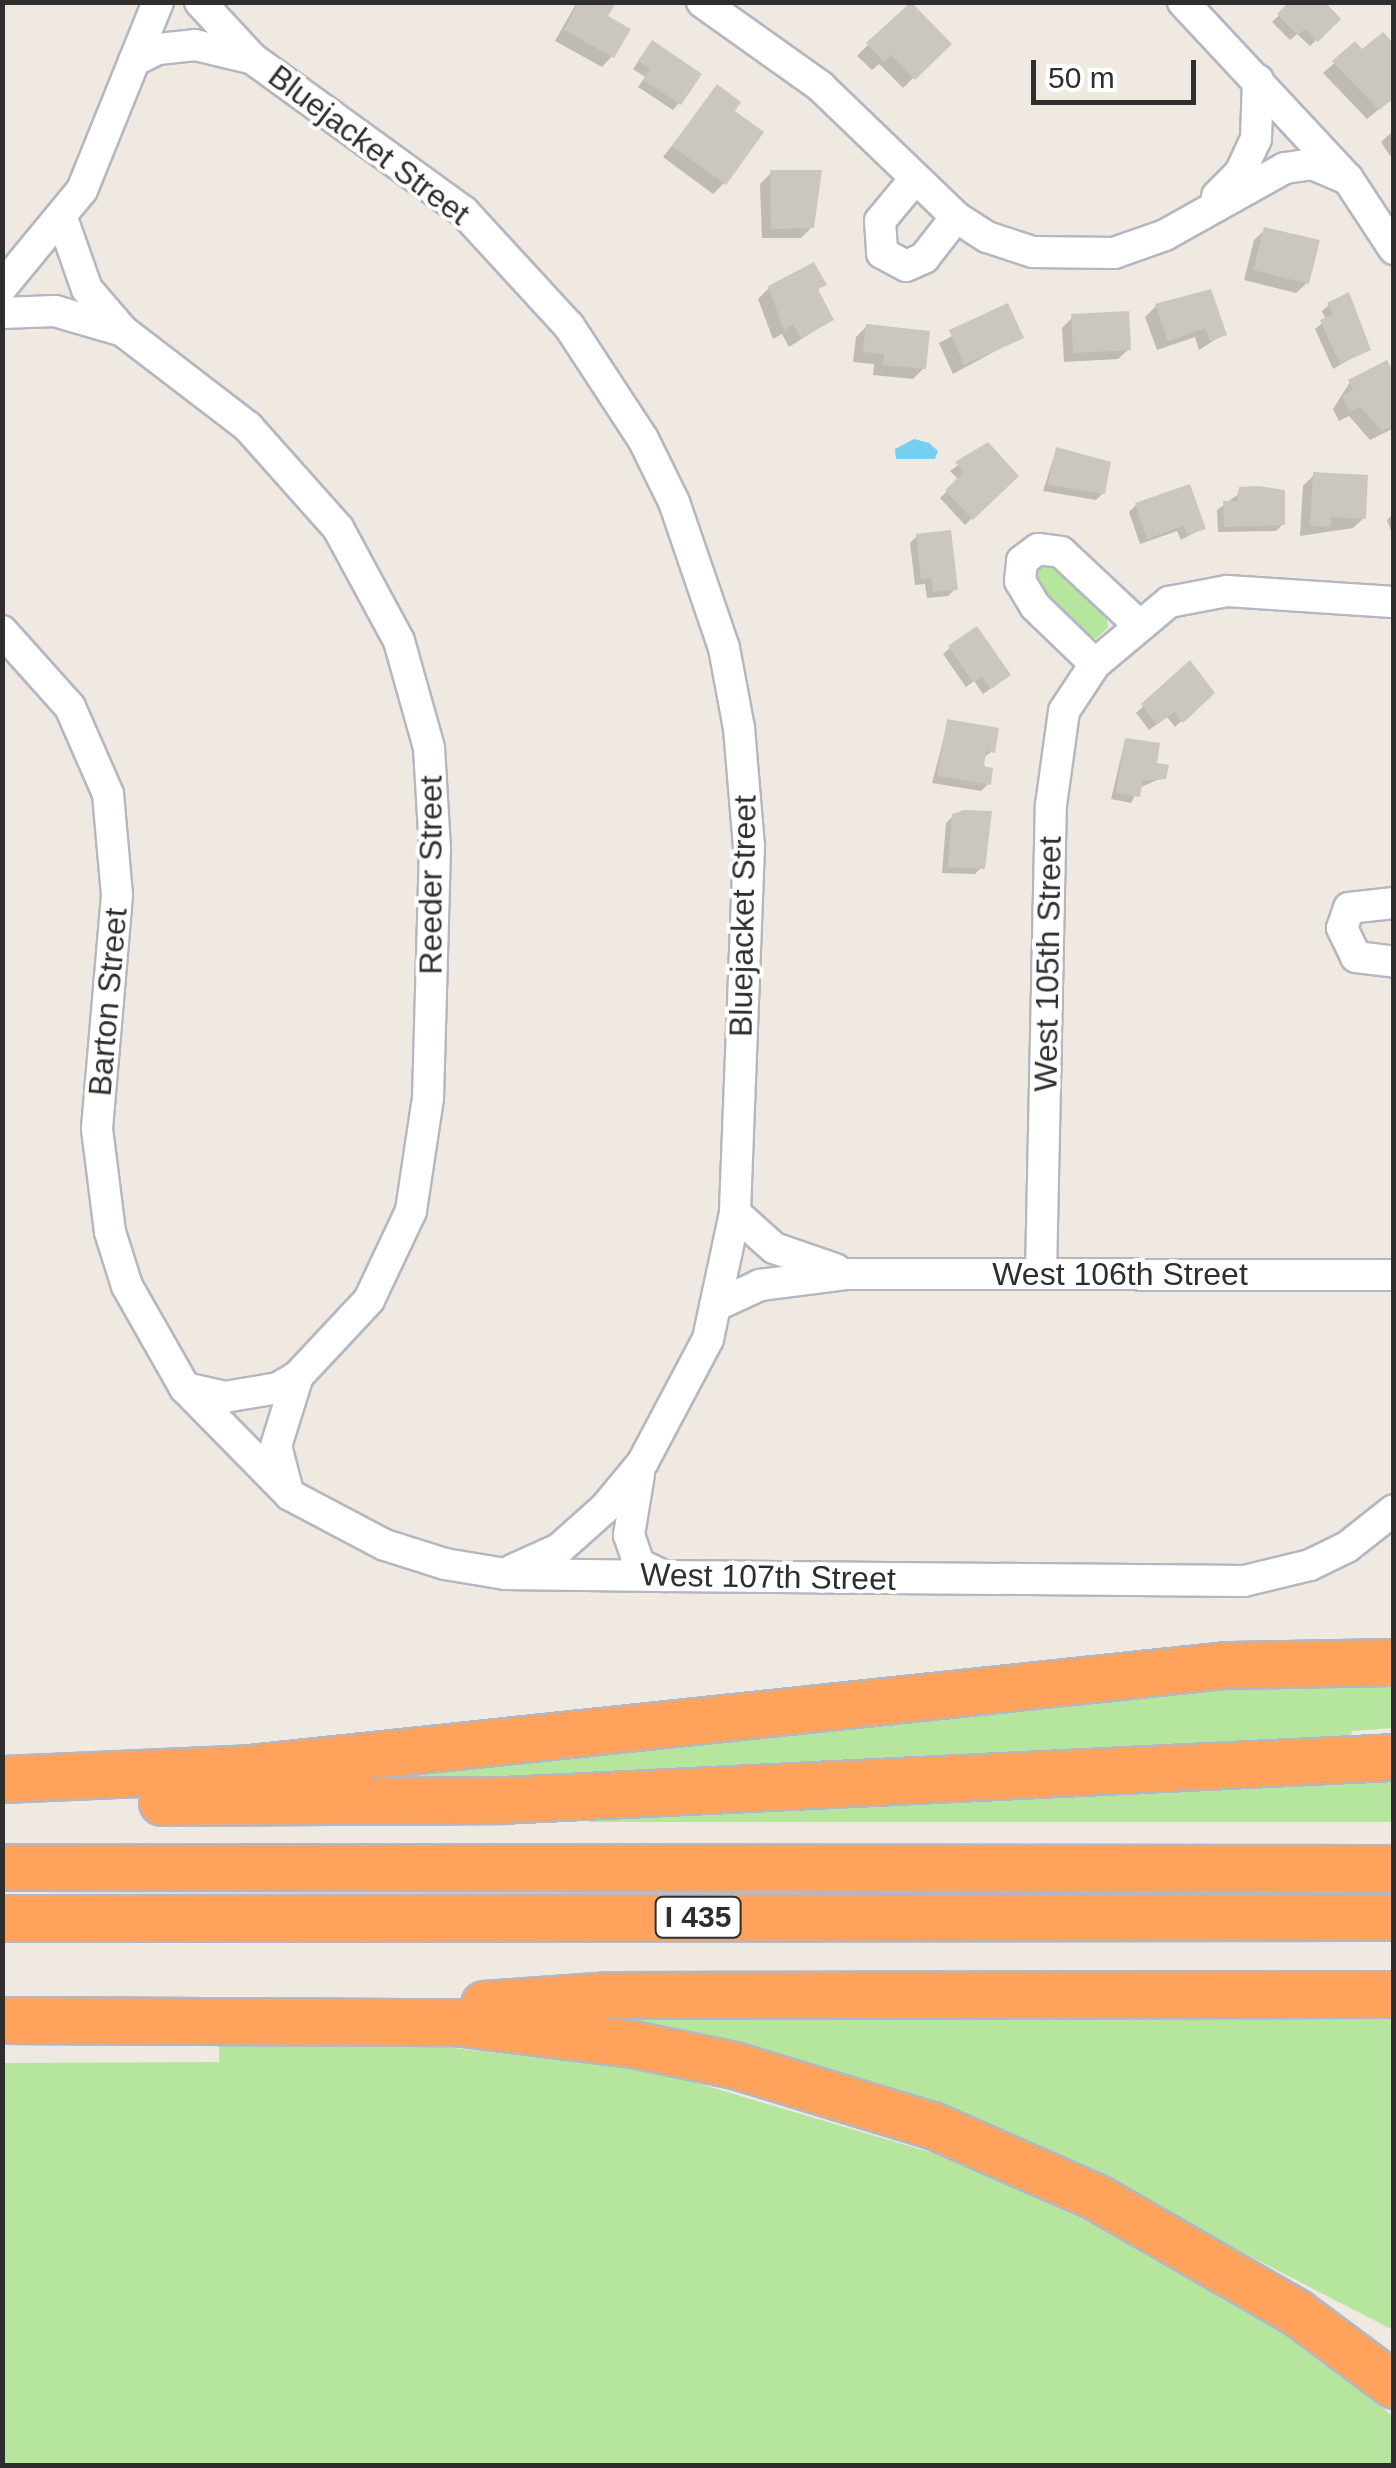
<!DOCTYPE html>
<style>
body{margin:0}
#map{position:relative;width:1396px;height:2468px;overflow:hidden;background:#efe9e1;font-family:Helvetica,sans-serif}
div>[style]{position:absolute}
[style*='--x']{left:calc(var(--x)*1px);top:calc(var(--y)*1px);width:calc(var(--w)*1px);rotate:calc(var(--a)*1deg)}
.green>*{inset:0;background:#b6e59e}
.water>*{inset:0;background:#75cff0}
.shadow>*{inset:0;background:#0003}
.building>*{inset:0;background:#cbc7bf}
.roads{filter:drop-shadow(2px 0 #b4b7c1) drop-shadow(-2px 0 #b4b7c1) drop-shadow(0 2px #b4b7c1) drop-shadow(0 -2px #b4b7c1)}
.minor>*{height:30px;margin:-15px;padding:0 15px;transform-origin:15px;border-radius:15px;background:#fff}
.highway>*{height:45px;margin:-22.5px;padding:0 22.5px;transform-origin:22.5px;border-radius:22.5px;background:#ffa35c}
span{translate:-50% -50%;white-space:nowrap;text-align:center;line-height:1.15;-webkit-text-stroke:8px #fff;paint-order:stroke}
.shield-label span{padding:2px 8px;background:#fff;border:2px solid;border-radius:8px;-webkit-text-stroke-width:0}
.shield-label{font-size:30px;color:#2e2e2e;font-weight:700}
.street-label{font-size:32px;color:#2e2e2e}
.frame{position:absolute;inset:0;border:5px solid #2e2e2e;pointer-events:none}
.scale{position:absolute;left:1031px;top:60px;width:165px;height:45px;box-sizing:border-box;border:5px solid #2e2e2e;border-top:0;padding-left:12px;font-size:30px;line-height:35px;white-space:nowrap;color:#2e2e2e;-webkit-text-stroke:8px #fff;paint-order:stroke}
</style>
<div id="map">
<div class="green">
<div style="clip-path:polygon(1048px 558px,1106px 611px,1108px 627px,1097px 638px,1087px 638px,1031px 582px,1031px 570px)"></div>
<div style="clip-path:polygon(1393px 1683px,1393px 1728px,1352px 1731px,1348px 1747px,334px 1786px,334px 1778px,1177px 1689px)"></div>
<div style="clip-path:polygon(1393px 1770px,1393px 1822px,590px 1822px,590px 1811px)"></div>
<div style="clip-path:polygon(611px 2013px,1393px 2013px,1393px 2330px,1042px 2149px,607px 2025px)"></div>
<div style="clip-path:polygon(219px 2042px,409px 2043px,656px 2071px,943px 2156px,1158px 2253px,1266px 2321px,1393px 2416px,1393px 2465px,3px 2465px,2px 2063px,219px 2062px)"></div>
</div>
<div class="water">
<div style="clip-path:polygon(914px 439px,929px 443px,938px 451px,935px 459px,896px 459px,895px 449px)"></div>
</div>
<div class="shadow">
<div style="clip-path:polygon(577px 2px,603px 2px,612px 56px,602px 67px,555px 41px)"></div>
<div style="clip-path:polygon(1293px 2px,1338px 19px,1310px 46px,1297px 34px,1290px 40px,1272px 22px)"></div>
<div style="clip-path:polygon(909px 4px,948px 44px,903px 88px,879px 64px,872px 70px,857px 56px)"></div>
<div style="clip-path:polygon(1355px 45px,1394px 97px,1367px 119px,1323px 73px)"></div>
<div style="clip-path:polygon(646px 50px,679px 103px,673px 110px,638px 87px,645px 77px,633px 69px)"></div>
<div style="clip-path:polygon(717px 87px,731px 111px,724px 183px,713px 194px,663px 157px)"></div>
<div style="clip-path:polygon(1392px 132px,1394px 154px,1390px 156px,1381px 142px)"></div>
<div style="clip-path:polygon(771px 173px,812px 227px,801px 238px,762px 238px,760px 184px)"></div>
<div style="clip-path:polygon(1265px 230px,1307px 283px,1296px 293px,1244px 280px,1254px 240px)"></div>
<div style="clip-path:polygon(824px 284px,816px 291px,831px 320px,789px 347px,782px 334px,773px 339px,758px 299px,769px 288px)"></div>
<div style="clip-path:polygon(1329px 305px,1368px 349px,1333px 369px,1315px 329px,1326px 320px,1322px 311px)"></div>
<div style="clip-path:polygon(1156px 306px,1224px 334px,1199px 350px,1195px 337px,1157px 350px,1145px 317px)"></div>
<div style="clip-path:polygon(1007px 307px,1021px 337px,953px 374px,939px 343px)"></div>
<div style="clip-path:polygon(1073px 317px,1129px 349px,1118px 359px,1064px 362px,1062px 328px)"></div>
<div style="clip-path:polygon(867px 326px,924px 368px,913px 379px,873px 375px,874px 364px,853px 362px,856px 337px)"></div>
<div style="clip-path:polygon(1394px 378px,1394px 428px,1370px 440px,1349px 416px,1339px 421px,1333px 409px,1350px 382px)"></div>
<div style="clip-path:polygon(987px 445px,1016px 476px,965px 525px,940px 498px,959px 480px,950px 471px)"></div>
<div style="clip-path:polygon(1056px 450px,1103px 493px,1096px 500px,1043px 491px)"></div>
<div style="clip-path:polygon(1314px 475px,1364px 518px,1353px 528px,1300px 536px,1303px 486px)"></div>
<div style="clip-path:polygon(1240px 493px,1283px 524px,1276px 531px,1218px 532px,1217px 510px)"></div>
<div style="clip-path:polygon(1136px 505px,1203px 528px,1181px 540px,1177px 531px,1140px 544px,1129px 512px)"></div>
<div style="clip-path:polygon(1394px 513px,1394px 539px,1387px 520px)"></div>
<div style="clip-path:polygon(917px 536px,955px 589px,948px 596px,927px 598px,925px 584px,915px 585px,910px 543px)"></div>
<div style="clip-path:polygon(950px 648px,1001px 681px,983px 694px,974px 681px,966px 687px,943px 654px)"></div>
<div style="clip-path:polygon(1190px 664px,1212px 692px,1175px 727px,1167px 717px,1149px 730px,1136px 713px)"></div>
<div style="clip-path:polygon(948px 722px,992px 751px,983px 758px,988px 784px,981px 791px,932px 783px)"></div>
<div style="clip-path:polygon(1125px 740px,1164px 777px,1139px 788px,1131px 803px,1111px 799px)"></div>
<div style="clip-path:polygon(953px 816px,982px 867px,975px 874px,942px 873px,946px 823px)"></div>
</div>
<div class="building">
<div style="clip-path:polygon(579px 2px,608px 2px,614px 6px,608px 16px,631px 29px,614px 58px,564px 30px)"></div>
<div style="clip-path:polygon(911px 2px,952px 44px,915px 80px,891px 55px,884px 62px,866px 43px)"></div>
<div style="clip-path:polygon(1289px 2px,1325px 2px,1341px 19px,1318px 42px,1305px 29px,1298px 35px,1277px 14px)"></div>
<div style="clip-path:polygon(1383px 32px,1394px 44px,1394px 98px,1379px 110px,1332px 61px,1355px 41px,1362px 49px)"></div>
<div style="clip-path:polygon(652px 40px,702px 74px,681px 105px,643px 80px,650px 69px,638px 61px)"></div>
<div style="clip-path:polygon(717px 84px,741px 102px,735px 111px,764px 132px,726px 185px,672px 146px)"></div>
<div style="clip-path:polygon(770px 170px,822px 170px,814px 228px,771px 229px)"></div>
<div style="clip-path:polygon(1264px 227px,1320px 240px,1309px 284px,1253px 270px)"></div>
<div style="clip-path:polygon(814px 262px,827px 285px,818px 289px,834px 320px,801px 338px,793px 325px,784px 330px,768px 286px)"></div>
<div style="clip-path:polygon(1211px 289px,1227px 335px,1210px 341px,1205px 328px,1168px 341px,1155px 304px)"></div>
<div style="clip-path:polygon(1349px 292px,1371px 350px,1340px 364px,1320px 320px,1333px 314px,1327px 303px)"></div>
<div style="clip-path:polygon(1008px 303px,1024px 338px,964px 365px,949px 330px)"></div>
<div style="clip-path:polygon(1129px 311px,1131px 350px,1073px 353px,1071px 314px)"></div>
<div style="clip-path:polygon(866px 324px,930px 331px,926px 369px,883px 365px,884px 354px,863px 352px)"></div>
<div style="clip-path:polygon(1387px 360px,1394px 373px,1394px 425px,1382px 431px,1360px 407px,1350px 412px,1342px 396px,1353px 390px,1348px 380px)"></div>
<div style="clip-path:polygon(988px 442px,1019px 476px,973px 520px,945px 490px,964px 472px,955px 462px)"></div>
<div style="clip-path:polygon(1056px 447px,1111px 462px,1105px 494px,1048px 485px)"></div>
<div style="clip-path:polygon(1313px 472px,1368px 475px,1366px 519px,1331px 517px,1331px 527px,1310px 526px)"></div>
<div style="clip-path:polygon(1190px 484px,1206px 529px,1187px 535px,1184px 526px,1147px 539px,1135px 503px)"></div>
<div style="clip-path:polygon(1259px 486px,1285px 490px,1285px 525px,1224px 527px,1223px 501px,1237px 501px,1239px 487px)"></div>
<div style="clip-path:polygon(951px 530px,958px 590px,933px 592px,931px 578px,921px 580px,916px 534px)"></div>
<div style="clip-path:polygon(977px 626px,1011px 675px,991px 689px,982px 677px,973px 682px,948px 646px)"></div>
<div style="clip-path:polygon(1190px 660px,1215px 693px,1183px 723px,1174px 712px,1157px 725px,1141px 704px)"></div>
<div style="clip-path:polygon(947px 719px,999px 728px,995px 753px,986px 751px,984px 766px,993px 768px,991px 785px,937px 776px)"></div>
<div style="clip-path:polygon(1125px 738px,1160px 743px,1157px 763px,1169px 765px,1166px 779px,1143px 781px,1140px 797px,1116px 793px)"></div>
<div style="clip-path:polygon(964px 810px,992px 811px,985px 869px,948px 867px,952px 814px)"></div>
</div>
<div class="roads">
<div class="minor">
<div style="--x:200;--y:2;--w:78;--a:47.1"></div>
<div style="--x:253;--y:59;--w:261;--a:35.9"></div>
<div style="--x:464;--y:212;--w:155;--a:47.4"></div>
<div style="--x:569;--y:326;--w:135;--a:56.8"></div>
<div style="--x:643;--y:439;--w:70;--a:63.8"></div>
<div style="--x:674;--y:502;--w:154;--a:71.1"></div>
<div style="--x:724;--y:648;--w:81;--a:79.4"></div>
<div style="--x:739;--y:728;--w:118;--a:85.2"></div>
<div style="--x:749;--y:846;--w:367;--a:92.2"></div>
<div style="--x:735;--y:1213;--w:129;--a:102.1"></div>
<div style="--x:708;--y:1339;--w:139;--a:117.9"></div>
<div style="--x:643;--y:1462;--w:60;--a:129.6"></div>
<div style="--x:605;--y:1508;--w:62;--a:138.3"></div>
<div style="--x:559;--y:1549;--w:51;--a:155.9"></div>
<div style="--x:702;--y:2;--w:145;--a:35.4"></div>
<div style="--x:820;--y:86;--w:189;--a:43.9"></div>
<div style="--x:956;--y:217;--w:37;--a:33"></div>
<div style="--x:987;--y:237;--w:48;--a:18.1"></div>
<div style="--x:1033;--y:252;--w:81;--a:0.7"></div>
<div style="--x:1114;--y:253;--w:54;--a:-19.4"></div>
<div style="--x:1165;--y:235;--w:137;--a:-29.2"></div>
<div style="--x:1285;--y:168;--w:27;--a:-8"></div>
<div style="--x:1312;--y:164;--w:39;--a:23"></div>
<div style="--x:1183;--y:2;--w:242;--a:47"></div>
<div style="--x:1348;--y:179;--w:84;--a:56.7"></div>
<div style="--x:134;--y:61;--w:27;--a:-27"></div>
<div style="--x:158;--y:49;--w:37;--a:-6"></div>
<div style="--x:195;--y:45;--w:57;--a:13.3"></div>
<div style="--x:914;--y:180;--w:53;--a:129.7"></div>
<div style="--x:880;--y:221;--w:32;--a:86"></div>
<div style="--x:882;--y:253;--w:27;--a:28"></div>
<div style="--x:906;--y:266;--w:20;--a:-24"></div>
<div style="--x:924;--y:258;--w:52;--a:-52"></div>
<div style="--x:1217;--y:196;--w:33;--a:-45"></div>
<div style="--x:1240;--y:173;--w:38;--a:-65"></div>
<div style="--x:1256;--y:139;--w:59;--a:-88.1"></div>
<div style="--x:63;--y:221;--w:72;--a:70.6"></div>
<div style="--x:87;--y:289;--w:55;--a:49.4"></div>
<div style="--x:123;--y:331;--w:158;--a:37.5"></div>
<div style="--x:248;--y:427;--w:135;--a:48.3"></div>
<div style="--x:338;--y:528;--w:128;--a:61.6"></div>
<div style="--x:399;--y:641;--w:111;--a:74.3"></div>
<div style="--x:429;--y:748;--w:100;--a:86.6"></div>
<div style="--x:435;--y:848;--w:250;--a:91.6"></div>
<div style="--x:428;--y:1098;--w:114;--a:98.6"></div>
<div style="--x:411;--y:1211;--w:98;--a:115.3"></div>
<div style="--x:369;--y:1300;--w:104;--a:133.1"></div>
<div style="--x:298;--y:1376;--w:23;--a:149"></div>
<div style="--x:278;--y:1388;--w:54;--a:170.4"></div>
<div style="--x:225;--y:1397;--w:41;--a:-167.3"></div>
<div style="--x:2;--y:287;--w:126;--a:-50.5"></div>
<div style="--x:82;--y:190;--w:203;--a:-68"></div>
<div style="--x:2;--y:313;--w:53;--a:-2.2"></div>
<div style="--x:55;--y:311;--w:68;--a:16.3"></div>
<div style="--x:2;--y:631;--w:102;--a:48.2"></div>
<div style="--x:70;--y:707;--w:95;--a:66.4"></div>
<div style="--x:108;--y:794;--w:101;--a:84.9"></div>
<div style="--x:117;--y:895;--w:235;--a:94.9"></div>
<div style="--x:97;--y:1129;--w:104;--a:82.8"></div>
<div style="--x:110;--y:1232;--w:57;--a:72.5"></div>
<div style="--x:127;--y:1286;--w:117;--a:60.4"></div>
<div style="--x:185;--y:1388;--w:150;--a:45.5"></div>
<div style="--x:290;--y:1495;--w:107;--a:27.8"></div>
<div style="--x:385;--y:1545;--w:63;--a:17.6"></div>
<div style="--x:445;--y:1564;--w:61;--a:9.5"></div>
<div style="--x:505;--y:1574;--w:159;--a:0.7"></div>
<div style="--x:664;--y:1576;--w:580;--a:0.49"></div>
<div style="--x:1244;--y:1581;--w:68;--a:-13.6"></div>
<div style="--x:1310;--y:1565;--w:41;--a:-25.9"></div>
<div style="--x:1347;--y:1547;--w:60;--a:-38.2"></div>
<div style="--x:1095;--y:664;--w:83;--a:-136"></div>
<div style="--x:1035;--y:606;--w:29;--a:-121"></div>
<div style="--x:1020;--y:581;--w:20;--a:-84"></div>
<div style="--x:1022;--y:561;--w:20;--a:-37"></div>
<div style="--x:1038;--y:549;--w:23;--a:7"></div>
<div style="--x:1061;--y:552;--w:107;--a:43.1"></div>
<div style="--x:1394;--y:903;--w:45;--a:173.7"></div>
<div style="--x:1349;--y:908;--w:21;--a:109"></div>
<div style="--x:1342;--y:928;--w:32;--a:64"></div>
<div style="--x:1356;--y:957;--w:38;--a:7"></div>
<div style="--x:735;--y:1213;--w:52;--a:41.9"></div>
<div style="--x:774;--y:1248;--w:65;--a:19"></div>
<div style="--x:1041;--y:1274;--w:469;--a:-88.8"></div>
<div style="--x:1051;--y:805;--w:95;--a:-82.1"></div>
<div style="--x:1064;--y:711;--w:56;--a:-56.6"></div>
<div style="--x:1095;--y:664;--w:97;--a:-40"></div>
<div style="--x:1169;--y:602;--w:59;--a:-10.7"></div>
<div style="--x:1227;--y:591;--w:167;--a:3.8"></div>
<div style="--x:715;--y:1306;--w:50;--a:-25"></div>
<div style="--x:760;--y:1285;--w:88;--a:-7.2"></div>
<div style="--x:847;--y:1274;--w:547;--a:0.1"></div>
<div style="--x:639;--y:1474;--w:62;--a:99.3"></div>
<div style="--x:629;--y:1535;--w:31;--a:71"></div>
<div style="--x:639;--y:1564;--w:28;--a:26"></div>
<div style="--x:287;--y:1488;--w:43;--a:-104.7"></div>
<div style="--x:276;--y:1446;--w:73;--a:-72.6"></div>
</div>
<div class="highway">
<div style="--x:2;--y:1779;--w:247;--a:-2.5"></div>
<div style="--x:249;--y:1768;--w:982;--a:-6.02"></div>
<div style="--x:1226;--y:1665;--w:168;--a:-1"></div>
<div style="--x:162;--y:1802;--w:340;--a:-0.3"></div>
<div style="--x:502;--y:1800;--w:893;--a:-2.76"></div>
<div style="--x:2;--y:1867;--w:1392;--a:0.04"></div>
<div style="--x:2;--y:1918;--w:1392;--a:-0.04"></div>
<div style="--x:484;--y:2004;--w:127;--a:-4.1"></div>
<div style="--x:611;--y:1995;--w:783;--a:-0.07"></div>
<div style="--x:2;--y:2020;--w:452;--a:0.3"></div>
<div style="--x:454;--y:2022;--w:180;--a:7"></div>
<div style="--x:633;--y:2044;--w:103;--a:11.7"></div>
<div style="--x:734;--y:2065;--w:207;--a:16.9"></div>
<div style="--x:932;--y:2125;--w:179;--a:23.7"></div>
<div style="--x:1096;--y:2197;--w:231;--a:29.9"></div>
<div style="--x:1296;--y:2312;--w:122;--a:36.7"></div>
</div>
</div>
<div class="shield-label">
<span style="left:698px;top:1917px">I 435</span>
</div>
<div class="street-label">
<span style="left:369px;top:145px;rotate:37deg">Bluejacket Street</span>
<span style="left:431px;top:875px;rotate:-90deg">Reeder Street</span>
<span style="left:743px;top:916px;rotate:-89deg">Bluejacket Street</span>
<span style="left:1048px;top:964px;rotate:-89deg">West 105th Street</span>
<span style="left:108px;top:1002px;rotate:-85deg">Barton Street</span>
<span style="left:1120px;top:1274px">West 106th Street</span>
<span style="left:768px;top:1577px;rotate:1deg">West 107th Street</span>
</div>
<div class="frame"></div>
<div class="scale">50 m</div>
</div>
